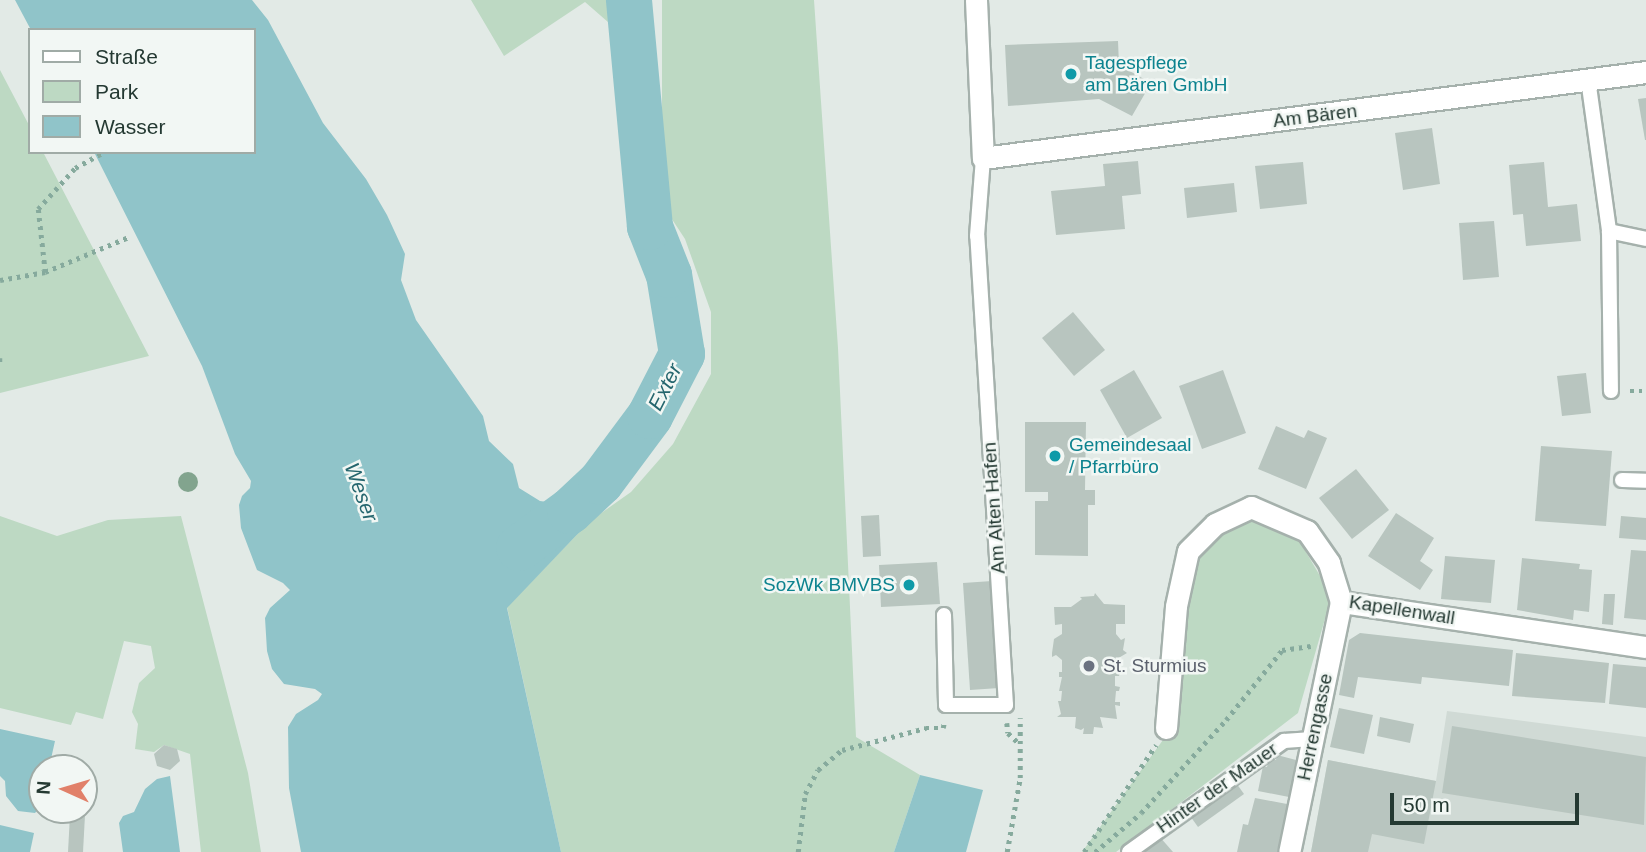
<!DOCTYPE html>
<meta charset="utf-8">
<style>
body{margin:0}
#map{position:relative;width:1646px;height:852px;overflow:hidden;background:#e2eae6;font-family:Helvetica,sans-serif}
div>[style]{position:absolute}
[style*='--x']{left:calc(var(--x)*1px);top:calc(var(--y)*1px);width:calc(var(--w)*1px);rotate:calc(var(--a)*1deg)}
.built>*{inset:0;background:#d0dad5}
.green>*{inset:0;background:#bdd9c3}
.water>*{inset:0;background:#90c4c9}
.river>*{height:46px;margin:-23px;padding:0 23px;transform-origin:23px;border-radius:23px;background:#90c4c9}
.building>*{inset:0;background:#b8c5bf}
.path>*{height:4.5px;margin-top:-2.25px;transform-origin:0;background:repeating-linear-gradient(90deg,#86aa9d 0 3.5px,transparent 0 8.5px)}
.roads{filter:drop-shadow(2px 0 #a5b1ac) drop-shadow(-2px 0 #a5b1ac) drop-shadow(0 2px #a5b1ac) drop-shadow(0 -2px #a5b1ac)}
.lane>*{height:14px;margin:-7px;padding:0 7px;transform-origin:7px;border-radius:7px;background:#fff}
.street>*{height:21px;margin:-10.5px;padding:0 10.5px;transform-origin:10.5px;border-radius:10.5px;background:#fff}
.trees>*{width:20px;height:20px;margin:-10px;border-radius:50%;background:#82a48e}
.dots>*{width:19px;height:19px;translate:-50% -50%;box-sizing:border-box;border:4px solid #f2f7f4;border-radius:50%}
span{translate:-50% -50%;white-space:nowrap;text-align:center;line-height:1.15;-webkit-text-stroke:5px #f2f7f4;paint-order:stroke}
.culture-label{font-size:19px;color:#0d838f}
.left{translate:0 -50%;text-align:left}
.right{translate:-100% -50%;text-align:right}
.street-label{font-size:19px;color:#243932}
.worship-label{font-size:19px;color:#5b616d}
.water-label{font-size:21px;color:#25666e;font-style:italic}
.legend{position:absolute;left:28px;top:28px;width:228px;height:126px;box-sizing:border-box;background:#f2f7f4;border:2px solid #a0aba6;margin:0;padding:9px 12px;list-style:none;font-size:21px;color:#243932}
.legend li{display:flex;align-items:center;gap:14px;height:35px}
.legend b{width:35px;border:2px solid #a0aba6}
.north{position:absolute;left:28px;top:754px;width:70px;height:70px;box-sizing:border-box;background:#f2f7f4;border:2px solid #a0aba6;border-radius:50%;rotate:274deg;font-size:19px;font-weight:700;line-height:28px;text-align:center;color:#243932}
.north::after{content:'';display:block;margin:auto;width:24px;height:32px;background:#e18069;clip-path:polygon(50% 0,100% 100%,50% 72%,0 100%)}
.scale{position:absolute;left:1390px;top:793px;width:189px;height:32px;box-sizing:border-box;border:4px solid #243932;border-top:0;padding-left:9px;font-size:21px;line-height:24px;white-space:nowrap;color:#243932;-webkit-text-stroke:5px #f2f7f4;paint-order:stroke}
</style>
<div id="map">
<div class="built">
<div style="clip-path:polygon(1447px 711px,1646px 737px,1646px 852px,1311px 852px,1328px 760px,1436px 781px)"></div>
</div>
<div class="green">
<div style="clip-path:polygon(471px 0,624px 0,624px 36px,585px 2px,504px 56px)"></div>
<div style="clip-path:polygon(662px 0,814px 0,838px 348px,856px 737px,920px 775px,894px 852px,561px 852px,507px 607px,590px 521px,631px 492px,673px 444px,711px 374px,711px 312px,685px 239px,662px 204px)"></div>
<div style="clip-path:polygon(0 70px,30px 127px,30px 152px,43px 152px,149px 356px,0 393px)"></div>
<div style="clip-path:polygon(0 516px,57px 536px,108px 520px,181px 516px,248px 773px,261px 852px,201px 852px,190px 754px,164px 745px,154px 752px,135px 749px,138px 724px,132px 712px,139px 683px,155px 668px,151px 646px,124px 641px,103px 719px,76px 712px,71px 725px,0 708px)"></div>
<div style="clip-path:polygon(1265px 519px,1300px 542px,1326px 586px,1329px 605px,1298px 713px,1116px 852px,1082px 852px,1168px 733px,1194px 553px,1225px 526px)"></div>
</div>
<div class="water">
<div style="clip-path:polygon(15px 0,252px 0,268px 20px,323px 123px,366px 179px,387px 215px,405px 254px,401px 280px,416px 320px,483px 416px,489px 441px,513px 464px,519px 488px,540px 501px,554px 503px,590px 521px,507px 608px,561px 852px,301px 852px,289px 788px,288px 727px,296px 714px,318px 700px,322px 694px,315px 689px,284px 684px,272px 669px,267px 651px,265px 618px,270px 608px,290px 590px,283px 583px,257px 570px,241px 528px,239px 505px,242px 496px,250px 488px,251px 481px,235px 454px,202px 366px,94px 152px,254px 152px,254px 30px,31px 30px)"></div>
<div style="clip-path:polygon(0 729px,55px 741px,49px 768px,42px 768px,42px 774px,37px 774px,42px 780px,42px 805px,35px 813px,18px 811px,6px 796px,5px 781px,0 776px)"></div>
<div style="clip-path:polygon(920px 775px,983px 790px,966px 852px,894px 852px)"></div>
<div style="clip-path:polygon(170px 776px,180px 852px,123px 852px,119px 823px,123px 816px,134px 812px,145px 789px,157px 779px)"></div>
<div style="clip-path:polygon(0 825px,34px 833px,30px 852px,0 852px)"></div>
</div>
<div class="river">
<div style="--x:519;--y:548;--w:63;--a:-36"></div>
<div style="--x:570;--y:511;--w:42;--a:-43.1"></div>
<div style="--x:601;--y:482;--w:82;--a:-53.4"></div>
<div style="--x:650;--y:416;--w:70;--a:-62.7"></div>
<div style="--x:682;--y:354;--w:80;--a:-99.3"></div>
<div style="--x:669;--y:275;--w:52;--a:-111.6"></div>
<div style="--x:650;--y:227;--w:228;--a:-95.3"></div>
</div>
<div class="building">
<div style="clip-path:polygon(1118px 41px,1119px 65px,1151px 83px,1132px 116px,1099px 99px,1008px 106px,1005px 45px)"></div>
<div style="clip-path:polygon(1646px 98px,1646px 140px,1645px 140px,1638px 99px)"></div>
<div style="clip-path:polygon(1432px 128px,1440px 184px,1403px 190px,1395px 133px)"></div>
<div style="clip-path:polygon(1138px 161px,1141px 194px,1122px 196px,1125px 229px,1056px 235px,1051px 191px,1105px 186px,1103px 164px)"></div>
<div style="clip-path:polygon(1303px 162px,1307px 204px,1260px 209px,1255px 166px)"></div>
<div style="clip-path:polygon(1544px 162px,1548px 207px,1577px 204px,1581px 241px,1526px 246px,1523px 214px,1513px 215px,1509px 165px)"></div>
<div style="clip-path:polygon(1234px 183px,1237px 212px,1187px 218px,1184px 188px)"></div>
<div style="clip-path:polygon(1494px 221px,1499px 277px,1463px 280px,1459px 223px)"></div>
<div style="clip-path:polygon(1073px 312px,1105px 350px,1074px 376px,1042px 338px)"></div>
<div style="clip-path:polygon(1134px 370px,1162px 418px,1127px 438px,1100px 390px)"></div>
<div style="clip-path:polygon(1223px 370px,1246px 433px,1202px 449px,1179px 386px)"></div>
<div style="clip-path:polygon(1586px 373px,1591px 413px,1562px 416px,1557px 376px)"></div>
<div style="clip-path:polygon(1025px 422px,1086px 422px,1085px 490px,1095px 490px,1095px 505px,1088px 505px,1088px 556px,1035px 555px,1035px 501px,1048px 501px,1048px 492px,1025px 492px)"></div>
<div style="clip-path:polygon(1276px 426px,1304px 438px,1308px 430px,1327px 438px,1306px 489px,1258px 469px)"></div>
<div style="clip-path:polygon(1541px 446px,1612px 451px,1606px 526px,1535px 521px)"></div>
<div style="clip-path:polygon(1356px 469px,1389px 510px,1352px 539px,1319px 498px)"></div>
<div style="clip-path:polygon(1396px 513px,1434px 538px,1420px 561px,1433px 570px,1420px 590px,1368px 556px)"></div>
<div style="clip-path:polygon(879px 515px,881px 556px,863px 557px,861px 516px)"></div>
<div style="clip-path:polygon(1621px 516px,1646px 518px,1646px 540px,1619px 538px)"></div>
<div style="clip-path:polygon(1631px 550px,1646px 551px,1646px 620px,1624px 618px)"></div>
<div style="clip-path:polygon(1445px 556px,1495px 560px,1491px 603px,1441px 599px)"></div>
<div style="clip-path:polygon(1522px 558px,1580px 564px,1579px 569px,1592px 570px,1589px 612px,1574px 610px,1573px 620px,1517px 610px)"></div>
<div style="clip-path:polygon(937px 562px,940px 604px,881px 607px,879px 565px)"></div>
<div style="clip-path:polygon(992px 581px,999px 688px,970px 690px,963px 583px)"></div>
<div style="clip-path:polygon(1095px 593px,1104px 604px,1125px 605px,1125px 624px,1116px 624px,1116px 634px,1121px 640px,1125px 638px,1123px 650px,1127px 653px,1115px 660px,1115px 672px,1120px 672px,1119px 676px,1115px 676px,1115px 686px,1120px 687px,1119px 691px,1116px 691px,1115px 702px,1120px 702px,1120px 706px,1115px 705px,1117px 719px,1100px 717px,1103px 728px,1094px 727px,1093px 734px,1083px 734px,1084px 728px,1081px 730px,1075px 728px,1076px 717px,1057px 717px,1061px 714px,1058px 701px,1061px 701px,1062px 691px,1059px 691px,1062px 677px,1059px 677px,1059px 672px,1062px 672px,1062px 660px,1056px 655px,1052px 657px,1052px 653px,1054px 639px,1062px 634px,1062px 624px,1055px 625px,1054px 607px,1071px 607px,1082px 599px,1080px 597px,1094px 596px)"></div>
<div style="clip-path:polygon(1604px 594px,1615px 594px,1613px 625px,1602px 624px)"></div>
<div style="clip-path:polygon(1360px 633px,1513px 650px,1509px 686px,1422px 677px,1421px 684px,1358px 677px,1354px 698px,1339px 695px,1349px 640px)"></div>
<div style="clip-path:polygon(1516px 653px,1609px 663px,1605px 703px,1512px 696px)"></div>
<div style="clip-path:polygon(1613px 664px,1646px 667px,1646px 708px,1609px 704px)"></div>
<div style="clip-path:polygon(1339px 708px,1373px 715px,1364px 754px,1330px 747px)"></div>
<div style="clip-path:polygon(1380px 717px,1414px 724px,1410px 743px,1377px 736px)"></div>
<div style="clip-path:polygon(1452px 726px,1646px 757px,1644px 825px,1442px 793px)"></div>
<div style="clip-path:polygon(164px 745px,177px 749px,180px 761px,170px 770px,157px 766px,154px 754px)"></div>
<div style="clip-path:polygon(1277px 755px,1296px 760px,1289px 797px,1258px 791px,1263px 766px,1267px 767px,1269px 758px,1276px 760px)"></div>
<div style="clip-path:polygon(1328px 760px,1436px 781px,1424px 844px,1372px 834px,1368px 852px,1311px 852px)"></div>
<div style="clip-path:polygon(1234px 780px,1244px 794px,1198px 827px,1188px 813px)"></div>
<div style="clip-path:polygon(1255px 798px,1287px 804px,1277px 852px,1237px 852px,1243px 824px,1248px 825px)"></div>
<div style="clip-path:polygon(70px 815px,85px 815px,83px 852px,68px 852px)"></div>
<div style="clip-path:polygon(1159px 836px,1173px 852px,1142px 852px)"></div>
</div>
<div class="path">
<div style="--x:45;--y:272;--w:63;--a:-96.3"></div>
<div style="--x:38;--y:209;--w:55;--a:-47.9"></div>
<div style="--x:75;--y:168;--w:33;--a:-29"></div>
<div style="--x:0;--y:280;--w:46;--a:-10.1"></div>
<div style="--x:45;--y:272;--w:93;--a:-22.7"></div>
<div style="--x:0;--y:358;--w:4;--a:90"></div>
<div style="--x:1630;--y:391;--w:16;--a:0"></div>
<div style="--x:1007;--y:723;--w:10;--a:84"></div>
<div style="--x:1008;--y:733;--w:16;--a:43"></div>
<div style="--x:798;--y:852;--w:58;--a:-83.1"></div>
<div style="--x:805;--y:794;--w:27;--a:-62"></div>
<div style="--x:818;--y:770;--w:31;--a:-40"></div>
<div style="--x:842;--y:750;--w:87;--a:-14.7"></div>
<div style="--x:926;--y:728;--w:17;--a:0"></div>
<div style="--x:943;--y:728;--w:5;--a:-79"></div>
<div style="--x:1007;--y:852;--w:75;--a:-80"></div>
<div style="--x:1020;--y:778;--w:60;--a:-90"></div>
<div style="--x:1084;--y:852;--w:129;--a:-56.1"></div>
<div style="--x:1095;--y:852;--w:60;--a:-40.3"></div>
<div style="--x:1141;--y:813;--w:126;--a:-47.6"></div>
<div style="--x:1226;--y:720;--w:90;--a:-51.3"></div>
<div style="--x:1282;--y:650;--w:29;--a:-8"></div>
</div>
<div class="roads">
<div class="lane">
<div style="--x:1588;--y:79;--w:153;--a:82.1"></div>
<div style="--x:1609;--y:231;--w:160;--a:89.3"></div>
<div style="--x:1609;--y:231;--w:38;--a:12"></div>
<div style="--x:1622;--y:480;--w:24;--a:2"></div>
<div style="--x:944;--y:615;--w:90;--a:88.7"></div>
<div style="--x:946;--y:705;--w:60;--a:0"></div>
<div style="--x:1006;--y:705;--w:470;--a:-93.5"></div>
<div style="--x:977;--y:236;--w:78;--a:-85.6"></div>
<div style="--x:1129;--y:852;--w:191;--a:-35.6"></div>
<div style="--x:1284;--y:741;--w:28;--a:-4"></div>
</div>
<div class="street">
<div style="--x:976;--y:0;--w:158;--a:87.5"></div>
<div style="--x:983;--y:158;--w:669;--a:-7.39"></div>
<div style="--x:1341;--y:602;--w:308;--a:8.4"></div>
<div style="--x:1166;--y:728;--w:122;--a:-85.3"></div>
<div style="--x:1176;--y:606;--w:56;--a:-77.7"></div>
<div style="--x:1188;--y:551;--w:38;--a:-45"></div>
<div style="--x:1215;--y:524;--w:40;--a:-25"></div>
<div style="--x:1251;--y:507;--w:61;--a:23.2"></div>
<div style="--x:1307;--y:531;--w:39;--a:55"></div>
<div style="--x:1329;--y:563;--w:41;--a:72.9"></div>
<div style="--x:1341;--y:602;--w:255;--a:101.7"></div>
</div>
</div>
<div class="trees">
<div style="left:188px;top:482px"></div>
</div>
<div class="dots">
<div style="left:1071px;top:74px;background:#0f9aa8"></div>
<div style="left:1055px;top:456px;background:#0f9aa8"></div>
<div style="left:909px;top:585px;background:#0f9aa8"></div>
<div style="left:1089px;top:666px;background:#6b7280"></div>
</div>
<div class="culture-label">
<span class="left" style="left:1085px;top:74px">Tagespflege<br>am Bären GmbH</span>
<span class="left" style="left:1069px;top:456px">Gemeindesaal<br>/ Pfarrbüro</span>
<span class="right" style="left:895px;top:585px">SozWk BMVBS</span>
</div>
<div class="street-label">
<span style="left:1315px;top:116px;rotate:-7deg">Am Bären</span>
<span style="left:994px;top:508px;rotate:-94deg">Am Alten Hafen</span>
<span style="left:1402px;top:610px;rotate:9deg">Kapellenwall</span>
<span style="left:1315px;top:727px;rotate:-78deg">Herrengasse</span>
<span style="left:1217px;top:788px;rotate:-35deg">Hinter der Mauer</span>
</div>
<div class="worship-label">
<span class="left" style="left:1103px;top:666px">St. Sturmius</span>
</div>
<div class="water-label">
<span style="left:665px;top:387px;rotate:-63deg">Exter</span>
<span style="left:361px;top:492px;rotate:70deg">Weser</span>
</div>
<ul class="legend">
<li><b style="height:9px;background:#fff"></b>Straße</li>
<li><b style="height:19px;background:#bdd9c3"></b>Park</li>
<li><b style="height:19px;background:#90c4c9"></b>Wasser</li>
</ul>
<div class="north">N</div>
<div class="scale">50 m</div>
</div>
